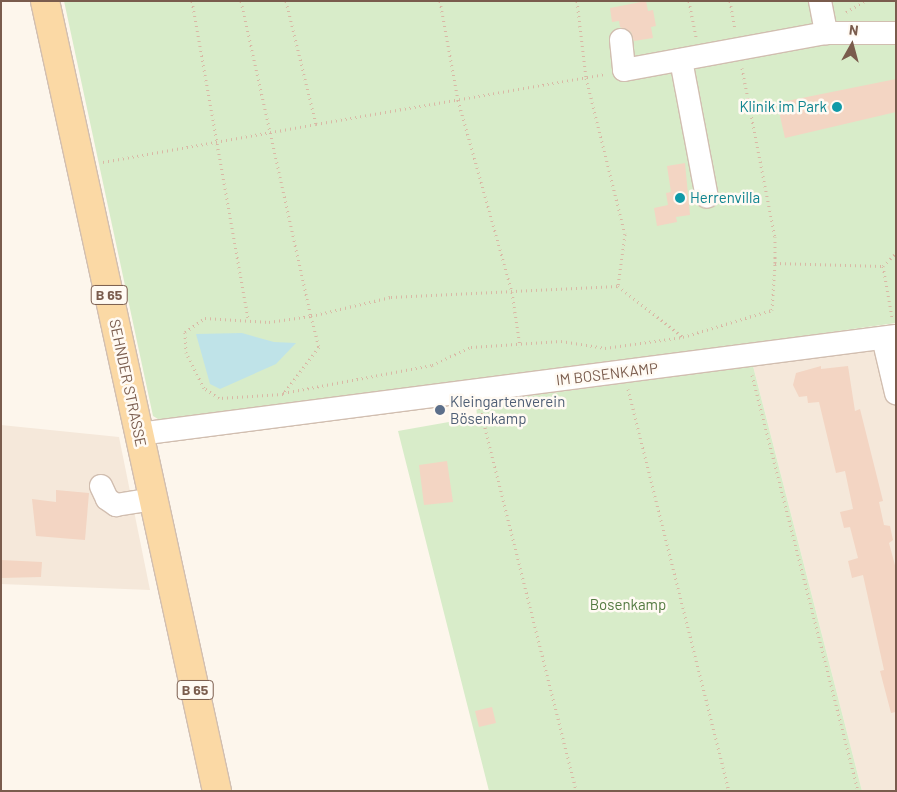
<!DOCTYPE html>
<meta charset="utf-8">
<style>
body{margin:0}
#map{position:relative;width:897px;height:792px;overflow:hidden;background:#fdf6ec;font-family:Barlow,sans-serif}
div>[style]{position:absolute}
[style*='--x']{left:calc(var(--x)*1px);top:calc(var(--y)*1px);width:calc(var(--w)*1px);rotate:calc(var(--a)*1deg)}
.residential>*{inset:0;background:#f5e8da}
.green>*{inset:0;background:#d8ecc9}
.water>*{inset:0;background:#bfe3e8}
.building>*{inset:0;background:#f3d5c3}
.path>*{height:3px;margin-top:-1.5px;transform-origin:0;background:repeating-linear-gradient(90deg,#d9b8a5 0 1px,transparent 0 5px)}
.roads{filter:drop-shadow(1px 0 #d1beb0) drop-shadow(-1px 0 #d1beb0) drop-shadow(0 1px #d1beb0) drop-shadow(0 -1px #d1beb0)}
.minor>*{height:22px;margin:-11px;padding:0 11px;transform-origin:11px;border-radius:11px;background:#fff}
.major>*{height:28px;margin:-14px;padding:0 14px;transform-origin:14px;border-radius:14px;background:#fbd9a5}
.dots>*{width:14px;height:14px;translate:-50% -50%;box-sizing:border-box;border:2px solid #fffaf3;border-radius:50%}
span{translate:-50% -50%;white-space:nowrap;text-align:center;line-height:1.15;-webkit-text-stroke:5px #fffaf3;paint-order:stroke}
.shield-label span{padding:1px 4px;background:#fffaf3;border:1px solid;border-radius:4px;-webkit-text-stroke-width:0}
.shield-label{font-size:14px;color:#7a5c4d;font-weight:700}
.culture-label{font-size:15px;color:#0d838f}
.right{translate:-100% -50%;text-align:right}
.left{translate:0 -50%;text-align:left}
.street-label{font-size:15px;color:#7a5c4d}
.service-label{font-size:15px;color:#4e5e75}
.park-label{font-size:15px;color:#537a41}
.frame{position:absolute;inset:0;border:2px solid #7a5c4d;pointer-events:none}
.north{position:absolute;left:827px;top:20px;width:50px;height:50px;-webkit-text-stroke:4px #fffaf3;paint-order:stroke;rotate:7deg;font-size:14px;font-weight:700;line-height:20px;text-align:center;color:#7a5c4d}
.north::after{content:'';display:block;margin:auto;width:18px;height:22px;background:#7a5c4d;clip-path:polygon(50% 0,100% 100%,50% 72%,0 100%)}
</style>
<div id="map">
<div class="residential">
<div style="clip-path:polygon(896px 347px,896px 791px,862px 791px,753px 366px)"></div>
<div style="clip-path:polygon(1px 425px,119px 437px,150px 590px,1px 584px)"></div>
</div>
<div class="green">
<div style="clip-path:polygon(64px 1px,896px 1px,896px 323px,175px 424px,163px 422px,153px 416px)"></div>
<div style="clip-path:polygon(753px 366px,862px 791px,489px 791px,398px 431px,477px 417px,476px 403px)"></div>
</div>
<div class="water">
<div style="clip-path:polygon(242px 333px,274px 342px,296px 343px,276px 364px,220px 389px,210px 384px,196px 334px)"></div>
</div>
<div class="building">
<div style="clip-path:polygon(646px 1px,648px 11px,653px 10px,656px 26px,651px 27px,653px 38px,634px 41px,631px 32px,620px 27px,619px 21px,612px 22px,610px 8px)"></div>
<div style="clip-path:polygon(896px 79px,896px 112px,785px 138px,777px 103px)"></div>
<div style="clip-path:polygon(685px 163px,690px 215px,676px 217px,677px 222px,657px 226px,654px 208px,668px 205px,666px 193px,671px 192px,667px 166px)"></div>
<div style="clip-path:polygon(821px 366px,821px 369px,848px 366px,855px 411px,860px 409px,883px 501px,879px 502px,884px 525px,890px 526px,893px 540px,889px 543px,896px 569px,896px 712px,891px 713px,880px 671px,884px 670px,863px 575px,852px 578px,848px 561px,858px 558px,850px 527px,844px 528px,840px 512px,853px 509px,845px 471px,836px 473px,819px 402px,808px 403px,807px 396px,799px 397px,793px 385px,796px 373px)"></div>
<div style="clip-path:polygon(447px 461px,453px 502px,424px 505px,419px 465px)"></div>
<div style="clip-path:polygon(56px 490px,89px 493px,85px 540px,36px 536px,32px 499px,56px 502px)"></div>
<div style="clip-path:polygon(1px 560px,42px 562px,41px 577px,1px 578px)"></div>
<div style="clip-path:polygon(492px 707px,496px 723px,479px 727px,475px 711px)"></div>
</div>
<div class="path">
<div style="--x:192;--y:1;--w:324;--a:80"></div>
<div style="--x:241;--y:1;--w:323;--a:77.5"></div>
<div style="--x:311;--y:316;--w:82;--a:-13.4"></div>
<div style="--x:391;--y:297;--w:227;--a:-2.8"></div>
<div style="--x:618;--y:286;--w:83;--a:38.1"></div>
<div style="--x:286;--y:1;--w:127;--a:76.3"></div>
<div style="--x:316;--y:124;--w:293;--a:-9.8"></div>
<div style="--x:440;--y:1;--w:101;--a:79.7"></div>
<div style="--x:458;--y:100;--w:199;--a:74.3"></div>
<div style="--x:512;--y:292;--w:55;--a:81.6"></div>
<div style="--x:577;--y:1;--w:78;--a:83.3"></div>
<div style="--x:586;--y:78;--w:161;--a:76"></div>
<div style="--x:625;--y:234;--w:52;--a:97.7"></div>
<div style="--x:689;--y:1;--w:38;--a:79"></div>
<div style="--x:730;--y:1;--w:29;--a:80"></div>
<div style="--x:846;--y:12;--w:22;--a:-30"></div>
<div style="--x:742;--y:68;--w:172;--a:79"></div>
<div style="--x:775;--y:237;--w:26;--a:90"></div>
<div style="--x:103;--y:162;--w:216;--a:-10.1"></div>
<div style="--x:883;--y:266;--w:52;--a:80"></div>
<div style="--x:311;--y:316;--w:32;--a:76"></div>
<div style="--x:319;--y:347;--w:59;--a:127.5"></div>
<div style="--x:283;--y:394;--w:64;--a:176.4"></div>
<div style="--x:219;--y:398;--w:18;--a:-146"></div>
<div style="--x:204;--y:388;--w:39;--a:-117"></div>
<div style="--x:186;--y:353;--w:21;--a:-93"></div>
<div style="--x:185;--y:332;--w:24;--a:-35"></div>
<div style="--x:205;--y:318;--w:64;--a:3.6"></div>
<div style="--x:269;--y:322;--w:42;--a:-8.1"></div>
<div style="--x:752;--y:375;--w:429;--a:75.7"></div>
<div style="--x:628;--y:389;--w:414;--a:75.9"></div>
<div style="--x:283;--y:393;--w:152;--a:-10.6"></div>
<div style="--x:432;--y:365;--w:43;--a:-24.8"></div>
<div style="--x:471;--y:347;--w:90;--a:-3.8"></div>
<div style="--x:561;--y:341;--w:45;--a:9"></div>
<div style="--x:605;--y:348;--w:79;--a:-8"></div>
<div style="--x:683;--y:337;--w:93;--a:-16.9"></div>
<div style="--x:772;--y:310;--w:47;--a:-86.3"></div>
<div style="--x:775;--y:263;--w:108;--a:1.6"></div>
<div style="--x:883;--y:266;--w:18;--a:-45"></div>
<div style="--x:480;--y:408;--w:395;--a:75.9"></div>
</div>
<div class="roads">
<div class="minor">
<div style="--x:820;--y:1;--w:33;--a:79"></div>
<div style="--x:621;--y:40;--w:30;--a:84"></div>
<div style="--x:624;--y:70;--w:205;--a:-10.4"></div>
<div style="--x:826;--y:33;--w:70;--a:0"></div>
<div style="--x:681;--y:60;--w:139;--a:79.3"></div>
<div style="--x:883;--y:338;--w:57;--a:76.7"></div>
<div style="--x:139;--y:434;--w:763;--a:-7.38"></div>
<div style="--x:101;--y:486;--w:14;--a:65"></div>
<div style="--x:107;--y:499;--w:11;--a:34"></div>
<div style="--x:116;--y:505;--w:37;--a:-9"></div>
</div>
<div class="major">
<div style="--x:45;--y:1;--w:809;--a:77.72"></div>
</div>
</div>
<div class="dots">
<div style="left:837px;top:107px;background:#0f9aa8"></div>
<div style="left:680px;top:198px;background:#0f9aa8"></div>
<div style="left:440px;top:410px;background:#5c6f8a"></div>
</div>
<div class="shield-label">
<span style="left:109px;top:295px">B 65</span>
<span style="left:195px;top:690px">B 65</span>
</div>
<div class="culture-label">
<span class="right" style="left:827px;top:107px">Klinik im Park</span>
<span class="left" style="left:690px;top:198px">Herrenvilla</span>
</div>
<div class="street-label">
<span style="left:607px;top:374px;rotate:-7deg">IM BOSENKAMP</span>
<span style="left:128px;top:383px;rotate:78deg">SEHNDER STRASSE</span>
</div>
<div class="service-label">
<span class="left" style="left:450px;top:410px">Kleingartenverein<br>Bösenkamp</span>
</div>
<div class="park-label">
<span style="left:628px;top:605px">Bosenkamp</span>
</div>
<div class="frame"></div>
<div class="north">N</div>
</div>
